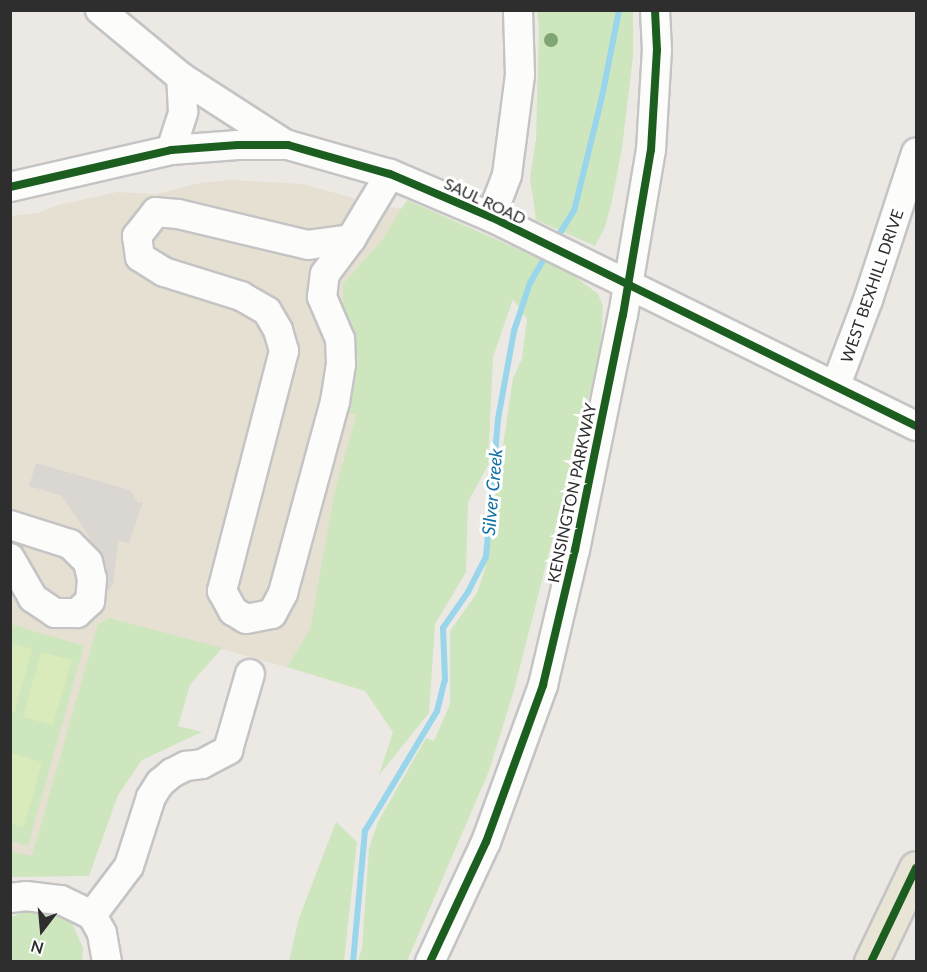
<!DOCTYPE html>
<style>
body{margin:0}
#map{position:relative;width:927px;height:972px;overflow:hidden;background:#ece8e4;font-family:Lato,sans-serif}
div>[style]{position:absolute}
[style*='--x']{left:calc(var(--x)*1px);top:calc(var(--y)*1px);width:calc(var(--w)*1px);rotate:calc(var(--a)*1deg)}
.education>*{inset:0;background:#e6e0d3}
.green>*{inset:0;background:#cee6be}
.pitch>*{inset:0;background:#d9eabb}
.plaza>*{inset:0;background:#dad6d2}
.stream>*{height:6px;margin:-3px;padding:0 3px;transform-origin:3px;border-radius:3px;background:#99d6ec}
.roads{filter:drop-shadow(2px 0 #c5c4c5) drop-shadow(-2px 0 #c5c4c5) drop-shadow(0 2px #c5c4c5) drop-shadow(0 -2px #c5c4c5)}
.minor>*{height:28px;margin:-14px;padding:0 14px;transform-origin:14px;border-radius:14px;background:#fcfcfb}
.major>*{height:33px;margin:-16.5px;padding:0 16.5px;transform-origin:16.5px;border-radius:16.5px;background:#e8e4d6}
.cycleway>*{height:8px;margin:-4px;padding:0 4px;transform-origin:4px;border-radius:4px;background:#1b5e20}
.trees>*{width:14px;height:14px;margin:-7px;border-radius:50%;background:#82a575}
span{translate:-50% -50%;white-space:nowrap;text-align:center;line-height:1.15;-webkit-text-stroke:6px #fff;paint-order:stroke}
.street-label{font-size:16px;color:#2e2e2e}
.water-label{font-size:18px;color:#0d6fa3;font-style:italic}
.frame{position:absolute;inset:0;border:12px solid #2e2e2e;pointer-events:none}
.north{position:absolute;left:12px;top:900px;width:60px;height:60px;-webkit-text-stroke:4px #fff;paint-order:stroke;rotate:196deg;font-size:16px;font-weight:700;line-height:24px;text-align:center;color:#2e2e2e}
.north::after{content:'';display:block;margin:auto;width:21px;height:27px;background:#2e2e2e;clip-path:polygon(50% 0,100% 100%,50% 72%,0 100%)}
</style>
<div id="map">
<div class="education">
<div style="clip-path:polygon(230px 180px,303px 184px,386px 207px,402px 208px,483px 237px,333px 680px,110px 618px,35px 860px,10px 859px,10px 216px,38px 213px,58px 205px,117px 192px,156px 194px,200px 183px)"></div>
</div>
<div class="green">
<div style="clip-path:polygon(537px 11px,633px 11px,633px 56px,622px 148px,612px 201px,605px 227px,595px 246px,536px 220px,530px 178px,536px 139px,539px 26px)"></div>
<div style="clip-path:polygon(407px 200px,568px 271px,598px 294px,603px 306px,601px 349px,514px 690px,489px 771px,407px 961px,358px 961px,362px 948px,369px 848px,378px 822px,426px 738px,434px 741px,450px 704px,450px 631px,477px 593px,485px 569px,513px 378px,522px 359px,527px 319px,513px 299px,493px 357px,488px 465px,468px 502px,466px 572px,435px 624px,429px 713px,379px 775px,393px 732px,365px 691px,287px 667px,310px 629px,334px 495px,356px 415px,347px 412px,358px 360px,354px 337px,343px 309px,343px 284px,382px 240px)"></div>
<div style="clip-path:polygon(110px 618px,222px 648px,190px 685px,178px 726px,202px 732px,142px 760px,118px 795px,89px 876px,11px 877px,11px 851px,32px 856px,98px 624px)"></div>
<div style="clip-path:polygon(10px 624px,84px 646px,28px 846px,11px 841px)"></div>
<div style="clip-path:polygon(336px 822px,357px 842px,344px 961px,289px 961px,299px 918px)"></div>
<div style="clip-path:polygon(24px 912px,59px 915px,71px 921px,83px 948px,82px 961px,11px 961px,11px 917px)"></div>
</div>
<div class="pitch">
<div style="clip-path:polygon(10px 643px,32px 649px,14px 714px,10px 713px)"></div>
<div style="clip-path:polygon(41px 652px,72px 660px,53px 725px,23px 717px)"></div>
<div style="clip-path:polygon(11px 753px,42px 762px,24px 827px,11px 824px)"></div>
</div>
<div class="plaza">
<div style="clip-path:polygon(36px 463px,130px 490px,138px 503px,143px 502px,129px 543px,120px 541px,118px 544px,113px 585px,108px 591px,101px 564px,86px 532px,62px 496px,29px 486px)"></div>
</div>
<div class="stream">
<div style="--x:555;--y:241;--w:36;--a:-58"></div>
<div style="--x:574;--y:211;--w:117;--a:-76.2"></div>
<div style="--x:602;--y:97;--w:89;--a:-78.9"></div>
<div style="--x:353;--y:962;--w:132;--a:-84.8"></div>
<div style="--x:365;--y:831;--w:140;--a:-59"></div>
<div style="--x:437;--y:711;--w:32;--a:-76"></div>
<div style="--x:445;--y:680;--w:52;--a:-92.2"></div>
<div style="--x:443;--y:628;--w:44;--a:-55.2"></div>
<div style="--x:468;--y:592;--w:39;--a:-63"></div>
<div style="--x:486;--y:557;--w:139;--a:-85"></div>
<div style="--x:498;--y:419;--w:89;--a:-79.7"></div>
<div style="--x:514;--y:331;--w:51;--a:-71.6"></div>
<div style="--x:530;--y:283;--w:36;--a:-60"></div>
</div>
<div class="roads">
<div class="minor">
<div style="--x:100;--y:10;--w:105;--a:39.6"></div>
<div style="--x:181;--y:77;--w:124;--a:32.8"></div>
<div style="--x:171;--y:150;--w:40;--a:-72"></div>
<div style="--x:183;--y:112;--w:35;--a:-93"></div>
<div style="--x:10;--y:187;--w:165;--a:-12.9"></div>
<div style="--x:171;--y:150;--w:67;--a:-4.3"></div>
<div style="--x:238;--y:145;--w:50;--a:0"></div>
<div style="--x:288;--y:145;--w:106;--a:15.9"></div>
<div style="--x:390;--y:174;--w:110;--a:23.1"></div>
<div style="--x:491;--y:217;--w:474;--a:26.2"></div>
<div style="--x:491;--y:217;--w:45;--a:-69.1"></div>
<div style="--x:507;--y:175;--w:101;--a:-82.6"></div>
<div style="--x:520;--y:75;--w:65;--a:-91.8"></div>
<div style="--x:351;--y:239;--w:43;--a:172.1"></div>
<div style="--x:308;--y:245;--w:134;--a:-166.6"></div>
<div style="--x:178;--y:214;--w:22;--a:-175"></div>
<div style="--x:156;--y:212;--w:31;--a:128"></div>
<div style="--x:137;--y:236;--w:21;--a:82"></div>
<div style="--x:140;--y:257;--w:28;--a:32"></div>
<div style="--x:164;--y:272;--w:81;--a:17.3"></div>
<div style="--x:241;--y:296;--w:30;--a:30"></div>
<div style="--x:267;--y:311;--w:22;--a:60"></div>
<div style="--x:278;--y:330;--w:22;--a:74"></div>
<div style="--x:284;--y:351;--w:248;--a:104.5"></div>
<div style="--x:222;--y:591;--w:23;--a:61"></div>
<div style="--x:233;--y:611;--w:15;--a:32"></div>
<div style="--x:246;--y:619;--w:26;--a:-11"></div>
<div style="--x:272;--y:614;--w:24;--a:-62"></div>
<div style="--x:283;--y:593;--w:198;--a:-74.8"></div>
<div style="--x:335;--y:402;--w:38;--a:-81"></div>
<div style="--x:341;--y:364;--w:25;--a:-92"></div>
<div style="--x:340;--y:339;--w:46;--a:-113.2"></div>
<div style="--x:322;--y:297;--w:23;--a:-83"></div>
<div style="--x:325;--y:274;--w:44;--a:-53.4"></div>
<div style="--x:351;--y:239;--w:76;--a:-59"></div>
<div style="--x:836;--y:385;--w:91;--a:-69.4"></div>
<div style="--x:868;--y:300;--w:155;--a:-71.9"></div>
<div style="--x:10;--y:525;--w:63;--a:17.6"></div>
<div style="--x:70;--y:544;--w:25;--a:45"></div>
<div style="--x:88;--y:562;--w:17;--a:77"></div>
<div style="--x:92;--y:579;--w:22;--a:95"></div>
<div style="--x:90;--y:601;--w:18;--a:137"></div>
<div style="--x:77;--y:613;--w:22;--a:180"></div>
<div style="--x:55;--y:613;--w:27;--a:-146"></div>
<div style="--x:33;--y:598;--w:46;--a:-119.9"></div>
<div style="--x:10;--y:898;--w:16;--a:-7"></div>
<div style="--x:26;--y:896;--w:35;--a:7"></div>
<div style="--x:61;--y:900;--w:34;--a:26"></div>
<div style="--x:107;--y:962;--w:29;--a:-100"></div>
<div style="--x:102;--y:933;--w:21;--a:-119"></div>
<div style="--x:92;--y:915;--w:61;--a:-52.9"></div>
<div style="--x:129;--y:866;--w:72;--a:-72.3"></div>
<div style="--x:151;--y:797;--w:17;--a:-57"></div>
<div style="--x:160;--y:783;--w:16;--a:-40"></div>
<div style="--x:172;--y:773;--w:16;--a:-27"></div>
<div style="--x:186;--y:766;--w:16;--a:-7"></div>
<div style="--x:202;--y:764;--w:30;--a:-28"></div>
<div style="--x:228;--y:750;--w:79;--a:-73.9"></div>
<div style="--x:430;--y:962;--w:132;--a:-65"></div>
<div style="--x:486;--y:842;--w:167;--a:-70"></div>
<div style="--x:543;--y:685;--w:139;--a:-76.7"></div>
<div style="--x:575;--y:550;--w:240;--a:-78.5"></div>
<div style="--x:623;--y:315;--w:167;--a:-80.4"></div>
<div style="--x:651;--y:150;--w:100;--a:-86.6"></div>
<div style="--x:657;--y:50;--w:40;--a:-92.9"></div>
</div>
<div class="major">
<div style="--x:871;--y:962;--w:104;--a:-64.4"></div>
</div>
</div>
<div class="cycleway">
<div style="--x:10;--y:187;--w:165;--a:-12.9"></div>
<div style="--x:171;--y:150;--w:67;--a:-4.3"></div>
<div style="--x:238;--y:145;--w:50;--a:0"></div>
<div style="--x:288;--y:145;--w:106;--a:15.9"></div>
<div style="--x:390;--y:174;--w:110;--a:23.1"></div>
<div style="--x:491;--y:217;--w:474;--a:26.2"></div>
<div style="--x:430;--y:962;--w:132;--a:-65"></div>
<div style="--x:486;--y:842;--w:167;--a:-70"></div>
<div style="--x:543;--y:685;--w:139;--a:-76.7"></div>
<div style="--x:575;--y:550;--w:240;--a:-78.5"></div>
<div style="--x:623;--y:315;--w:167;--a:-80.4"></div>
<div style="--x:651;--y:150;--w:100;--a:-86.6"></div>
<div style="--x:657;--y:50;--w:40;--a:-92.9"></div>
<div style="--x:871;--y:962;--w:104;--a:-64.4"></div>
</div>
<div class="trees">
<div style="left:551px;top:40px"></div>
</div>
<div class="street-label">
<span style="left:485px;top:201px;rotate:25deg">SAUL ROAD</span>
<span style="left:872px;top:286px;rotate:-71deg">WEST BEXHILL DRIVE</span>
<span style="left:572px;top:493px;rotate:-78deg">KENSINGTON PARKWAY</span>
</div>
<div class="water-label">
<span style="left:492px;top:492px;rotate:-85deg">Silver Creek</span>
</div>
<div class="frame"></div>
<div class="north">N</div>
</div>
